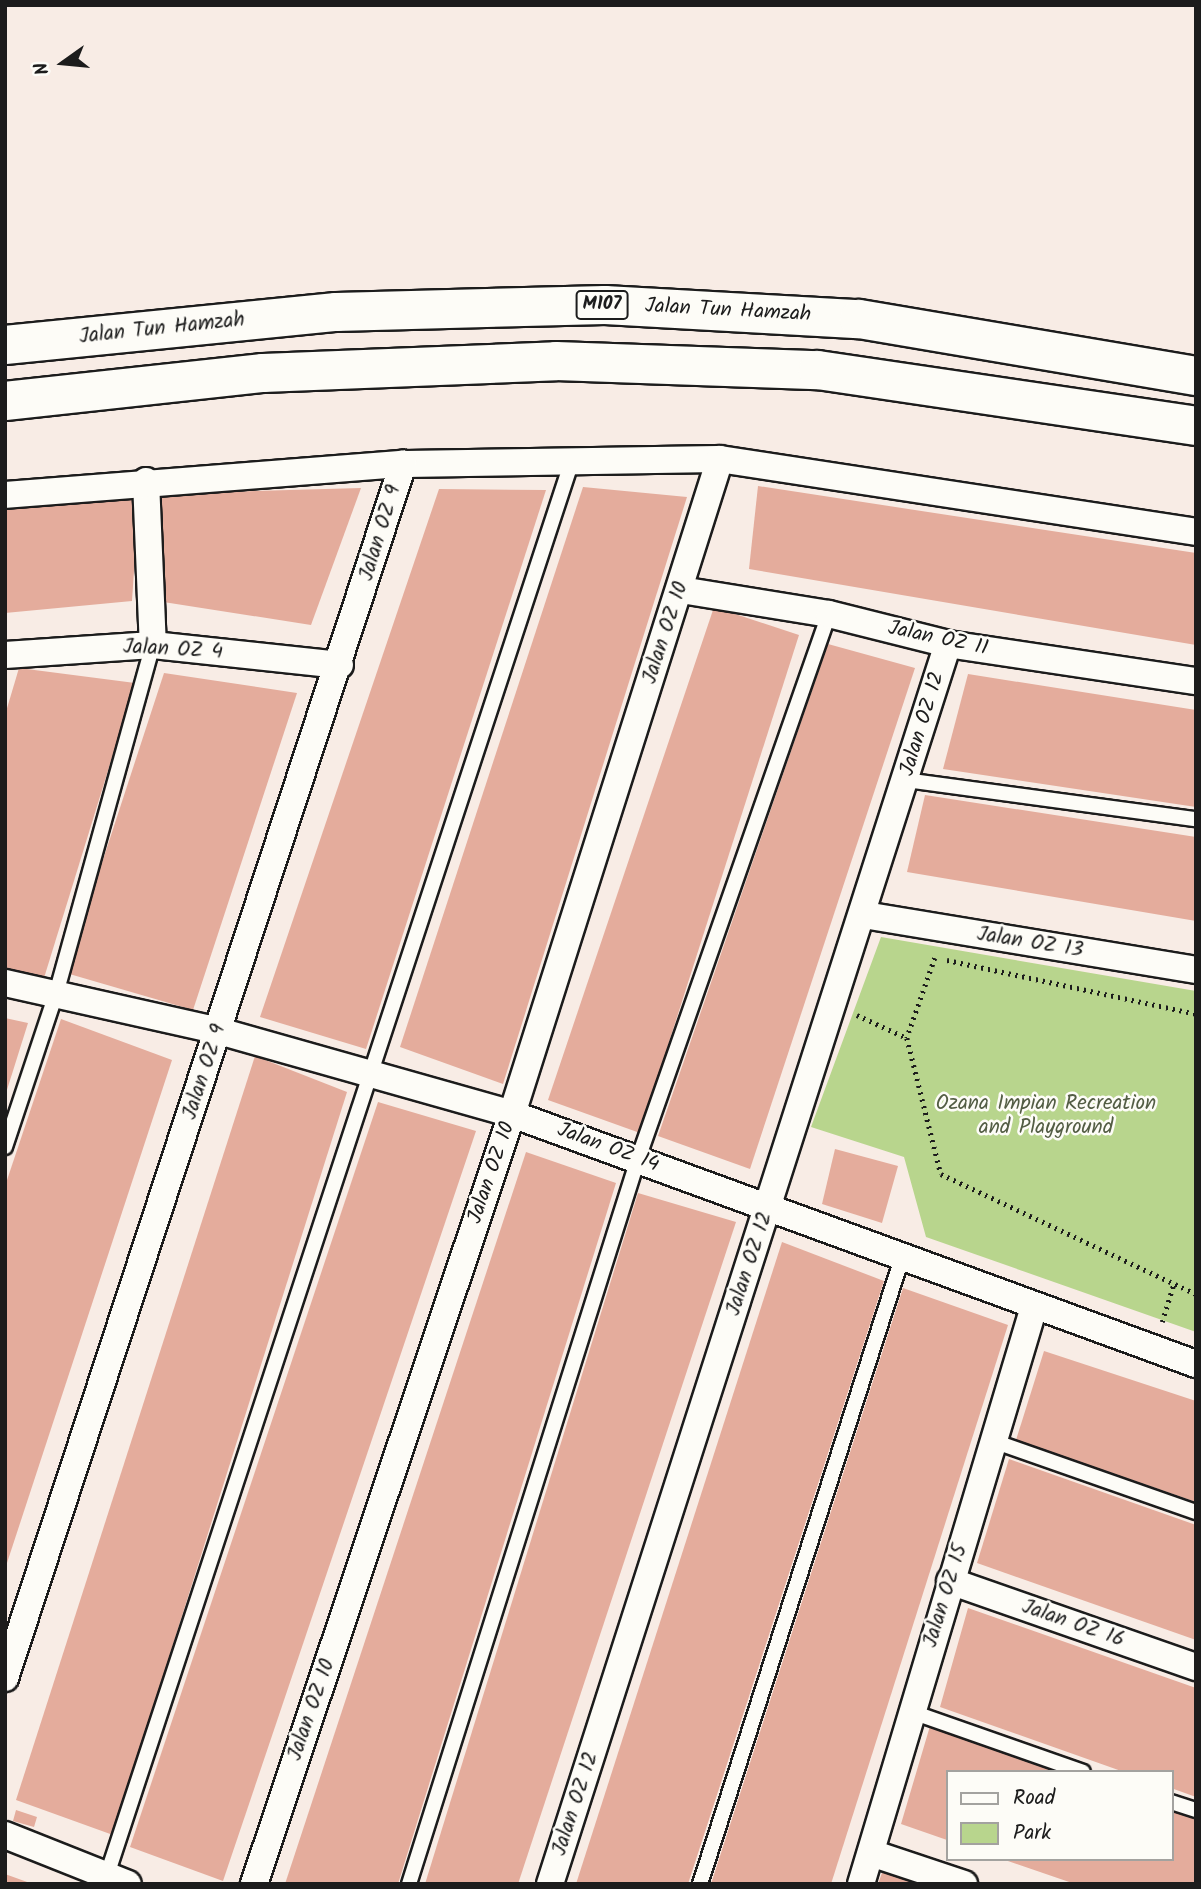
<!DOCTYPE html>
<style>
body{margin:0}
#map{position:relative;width:1201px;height:1889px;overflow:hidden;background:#f8ece5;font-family:Kalam,sans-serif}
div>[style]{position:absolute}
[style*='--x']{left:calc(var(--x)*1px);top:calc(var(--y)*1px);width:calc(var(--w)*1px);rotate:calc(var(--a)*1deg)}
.green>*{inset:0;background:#b8d58d}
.building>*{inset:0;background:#e4ac9c}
.path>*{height:4.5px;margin-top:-2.25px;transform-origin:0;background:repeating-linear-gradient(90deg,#1c1c1c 0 2px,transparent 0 7px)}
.roads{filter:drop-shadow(2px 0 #1c1c1c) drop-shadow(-2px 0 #1c1c1c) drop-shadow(0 2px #1c1c1c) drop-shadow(0 -2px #1c1c1c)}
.lane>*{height:14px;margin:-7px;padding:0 7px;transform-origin:7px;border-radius:7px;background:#fdfcf7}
.street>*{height:26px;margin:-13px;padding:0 13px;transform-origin:13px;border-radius:13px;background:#fdfcf7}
.primary>*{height:38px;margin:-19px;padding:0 19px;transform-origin:19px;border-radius:19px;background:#fdfcf7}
span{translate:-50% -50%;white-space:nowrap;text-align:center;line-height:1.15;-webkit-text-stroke:5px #fdfcf7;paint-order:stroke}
.shield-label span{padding:2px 5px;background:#fdfcf7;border:2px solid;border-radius:5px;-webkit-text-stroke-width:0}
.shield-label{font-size:19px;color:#1c1c1c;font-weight:700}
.street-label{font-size:21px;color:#1c1c1c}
.park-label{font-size:21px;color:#535d44}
.frame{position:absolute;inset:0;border:7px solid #1c1c1c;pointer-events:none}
.legend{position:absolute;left:946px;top:1770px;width:228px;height:91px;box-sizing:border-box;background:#fdfcf7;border:2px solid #a3a29f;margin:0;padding:9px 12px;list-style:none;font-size:21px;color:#1c1c1c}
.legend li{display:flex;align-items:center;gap:14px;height:35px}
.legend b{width:35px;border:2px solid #a3a29f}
.north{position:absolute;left:28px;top:28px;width:70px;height:70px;-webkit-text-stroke:5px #fdfcf7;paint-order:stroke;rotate:255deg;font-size:19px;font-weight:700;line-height:28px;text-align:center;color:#1c1c1c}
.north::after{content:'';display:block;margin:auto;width:24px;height:32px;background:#1c1c1c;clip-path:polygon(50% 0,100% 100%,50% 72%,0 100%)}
</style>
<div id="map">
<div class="green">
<div style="clip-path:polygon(881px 937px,1196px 991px,1196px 1332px,926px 1237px,904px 1157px,811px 1127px)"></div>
</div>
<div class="building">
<div style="clip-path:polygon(758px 486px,1196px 553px,1196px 645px,749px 569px)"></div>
<div style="clip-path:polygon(583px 487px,687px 497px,503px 1084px,400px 1047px)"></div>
<div style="clip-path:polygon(361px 488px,311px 625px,157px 601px,154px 494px)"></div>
<div style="clip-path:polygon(439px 489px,546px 490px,366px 1049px,260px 1017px)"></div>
<div style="clip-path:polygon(139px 495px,132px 601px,5px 613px,5px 510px)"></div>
<div style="clip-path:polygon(714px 607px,799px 635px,640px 1133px,548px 1100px)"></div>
<div style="clip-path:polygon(828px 644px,915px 668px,750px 1169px,658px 1136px)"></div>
<div style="clip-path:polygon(19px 668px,135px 683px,44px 978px,5px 970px,5px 715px)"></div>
<div style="clip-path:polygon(164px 673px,297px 693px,193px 1010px,66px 973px)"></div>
<div style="clip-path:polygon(968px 674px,1196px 710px,1196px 807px,943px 769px)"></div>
<div style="clip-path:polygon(925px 795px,1196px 837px,1196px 921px,907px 872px)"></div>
<div style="clip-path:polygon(5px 1018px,28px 1023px,6px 1093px,5px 1093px)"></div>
<div style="clip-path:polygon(61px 1019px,172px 1060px,6px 1566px,5px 1186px)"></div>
<div style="clip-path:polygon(255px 1056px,347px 1092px,113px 1835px,16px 1800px)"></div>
<div style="clip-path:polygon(378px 1102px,476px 1131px,223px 1881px,130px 1847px)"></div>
<div style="clip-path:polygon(835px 1149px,898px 1166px,882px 1223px,822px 1204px)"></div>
<div style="clip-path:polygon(526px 1152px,616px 1183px,398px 1884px,285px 1884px)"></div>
<div style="clip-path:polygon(638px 1193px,736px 1222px,518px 1884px,425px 1884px)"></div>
<div style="clip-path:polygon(782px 1242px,884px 1281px,688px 1884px,576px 1884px)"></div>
<div style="clip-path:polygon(903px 1288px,1008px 1325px,831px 1884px,711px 1884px)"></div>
<div style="clip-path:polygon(1044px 1351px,1196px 1401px,1196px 1502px,1016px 1440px)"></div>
<div style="clip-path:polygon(1009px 1459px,1196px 1525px,1196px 1640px,977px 1563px)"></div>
<div style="clip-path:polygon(968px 1608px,1196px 1688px,1196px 1797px,1171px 1788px,1171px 1772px,1124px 1772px,940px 1707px)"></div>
<div style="clip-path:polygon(930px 1726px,1059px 1771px,1059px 1772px,947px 1772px,947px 1840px,901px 1824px)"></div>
<div style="clip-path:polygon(16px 1810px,37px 1817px,34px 1827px,13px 1821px)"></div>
<div style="clip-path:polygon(1171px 1810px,1196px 1819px,1196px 1884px,1075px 1884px,1005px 1860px,1171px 1859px)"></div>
<div style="clip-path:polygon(883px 1870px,921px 1884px,878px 1884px)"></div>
<div style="clip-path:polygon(5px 1874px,30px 1883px,30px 1884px,5px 1884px)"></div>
</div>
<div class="path">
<div style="--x:935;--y:958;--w:85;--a:109.3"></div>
<div style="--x:907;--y:1038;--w:140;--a:76"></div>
<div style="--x:941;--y:1174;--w:282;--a:25.2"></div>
<div style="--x:947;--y:960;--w:255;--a:12.2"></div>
<div style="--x:857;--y:1015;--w:55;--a:24.7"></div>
<div style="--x:1162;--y:1322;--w:38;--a:-73"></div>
</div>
<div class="roads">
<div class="lane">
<div style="--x:906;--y:780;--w:293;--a:7.7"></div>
<div style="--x:5;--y:1147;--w:161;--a:-71.6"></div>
<div style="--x:56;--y:994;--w:362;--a:-74.5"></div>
<div style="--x:993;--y:1441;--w:215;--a:19.3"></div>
<div style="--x:912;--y:1712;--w:181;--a:19.3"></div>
<div style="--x:1171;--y:1802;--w:26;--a:18"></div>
<div style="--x:107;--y:1875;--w:1488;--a:-71.8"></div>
<div style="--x:409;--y:1884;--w:760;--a:-72.47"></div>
<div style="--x:638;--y:1159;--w:577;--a:-70.69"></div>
<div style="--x:700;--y:1884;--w:658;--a:-72.12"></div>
</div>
<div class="street">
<div style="--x:146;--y:481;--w:164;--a:87.6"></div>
<div style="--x:5;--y:495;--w:399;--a:-4.5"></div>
<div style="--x:403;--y:464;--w:317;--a:-0.9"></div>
<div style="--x:720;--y:459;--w:482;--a:8.7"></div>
<div style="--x:681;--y:590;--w:150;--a:9.2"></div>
<div style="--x:829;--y:614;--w:123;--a:14.1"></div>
<div style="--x:948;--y:644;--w:251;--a:8.5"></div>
<div style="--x:5;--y:655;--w:148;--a:-3.9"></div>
<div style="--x:153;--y:645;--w:188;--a:6.1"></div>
<div style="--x:864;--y:915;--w:337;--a:9.4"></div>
<div style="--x:5;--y:983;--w:219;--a:12.6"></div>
<div style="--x:219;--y:1031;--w:305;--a:15.8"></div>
<div style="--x:512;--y:1114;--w:728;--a:20.08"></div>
<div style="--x:950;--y:1581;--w:261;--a:19.3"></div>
<div style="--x:5;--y:1678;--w:1278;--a:-71.85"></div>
<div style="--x:5;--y:1835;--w:132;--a:21.7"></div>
<div style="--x:871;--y:1853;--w:98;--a:18.4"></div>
<div style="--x:254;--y:1884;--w:812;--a:-71.48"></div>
<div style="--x:512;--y:1114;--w:687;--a:-72.38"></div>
<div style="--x:550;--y:1884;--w:1302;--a:-72.21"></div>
<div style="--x:861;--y:1884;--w:599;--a:-73.32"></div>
</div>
<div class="primary">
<div style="--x:5;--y:345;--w:333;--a:-5.7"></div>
<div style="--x:336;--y:312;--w:269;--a:-1.5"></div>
<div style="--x:605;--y:305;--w:254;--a:3.2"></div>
<div style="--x:859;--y:319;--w:342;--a:9.6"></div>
<div style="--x:5;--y:401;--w:260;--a:-6.2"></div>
<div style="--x:263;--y:373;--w:293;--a:-2.3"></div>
<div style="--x:556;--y:361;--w:262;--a:2"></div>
<div style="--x:818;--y:370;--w:382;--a:8.4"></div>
</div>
</div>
<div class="shield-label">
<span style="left:602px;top:305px">M107</span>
</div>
<div class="street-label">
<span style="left:728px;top:311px;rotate:3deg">Jalan Tun Hamzah</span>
<span style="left:162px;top:329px;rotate:-6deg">Jalan Tun Hamzah</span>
<span style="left:381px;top:533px;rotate:-73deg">Jalan OZ 9</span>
<span style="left:666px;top:633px;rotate:-72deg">Jalan OZ 10</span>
<span style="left:938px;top:639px;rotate:12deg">Jalan OZ 11</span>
<span style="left:173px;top:650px;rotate:3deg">Jalan OZ 4</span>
<span style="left:923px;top:724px;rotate:-73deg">Jalan OZ 12</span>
<span style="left:1030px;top:943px;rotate:9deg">Jalan OZ 13</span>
<span style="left:205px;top:1072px;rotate:-72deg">Jalan OZ 9</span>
<span style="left:608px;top:1148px;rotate:20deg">Jalan OZ 14</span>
<span style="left:492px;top:1173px;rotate:-71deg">Jalan OZ 10</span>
<span style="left:750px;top:1264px;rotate:-72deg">Jalan OZ 12</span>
<span style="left:946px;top:1596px;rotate:-73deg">Jalan OZ 15</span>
<span style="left:1073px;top:1624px;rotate:19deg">Jalan OZ 16</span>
<span style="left:312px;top:1710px;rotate:-71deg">Jalan OZ 10</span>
<span style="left:576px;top:1804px;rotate:-72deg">Jalan OZ 12</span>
</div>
<div class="park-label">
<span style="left:1046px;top:1116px">Ozana Impian Recreation<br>and Playground</span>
</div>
<div class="frame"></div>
<ul class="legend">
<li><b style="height:9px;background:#fdfcf7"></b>Road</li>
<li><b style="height:19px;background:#b8d58d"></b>Park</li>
</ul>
<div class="north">N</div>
</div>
